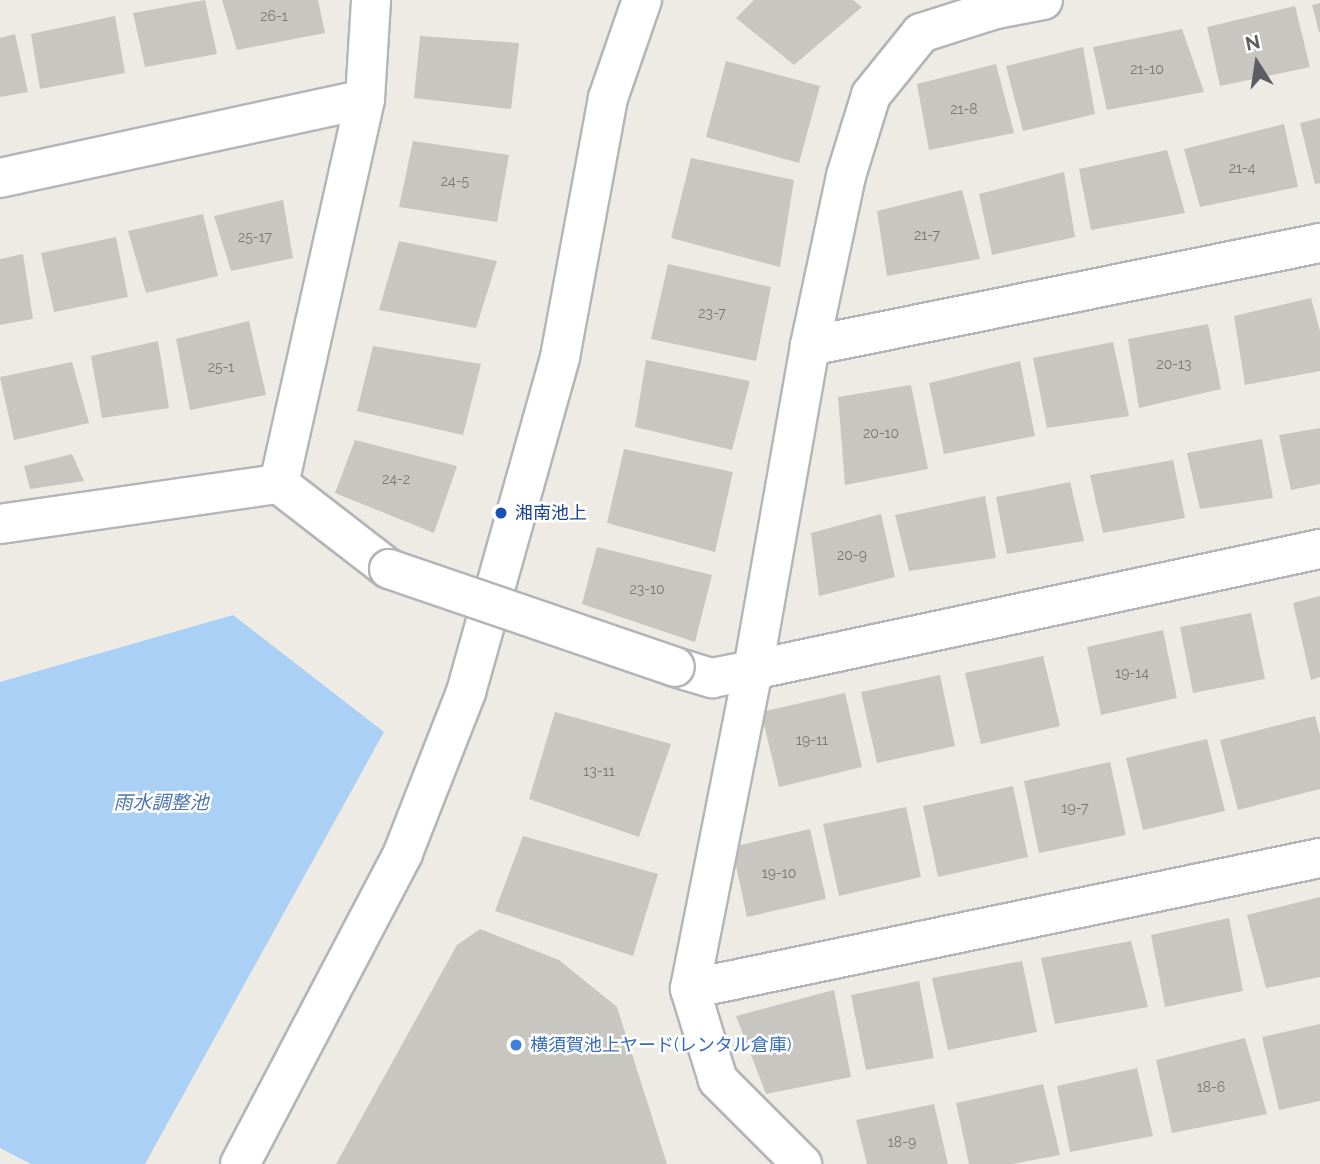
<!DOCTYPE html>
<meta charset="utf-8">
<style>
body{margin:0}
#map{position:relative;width:1320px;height:1164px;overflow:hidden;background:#edebe3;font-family:Raleway,"Noto Sans JP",sans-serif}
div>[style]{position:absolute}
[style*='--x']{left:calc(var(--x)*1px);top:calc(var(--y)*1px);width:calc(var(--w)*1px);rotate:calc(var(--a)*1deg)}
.water>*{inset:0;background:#aad0f6}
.building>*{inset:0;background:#c8c6c0}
.roads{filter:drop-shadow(2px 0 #b4b5b9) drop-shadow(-2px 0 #b4b5b9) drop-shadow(0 2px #b4b5b9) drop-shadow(0 -2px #b4b5b9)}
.minor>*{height:38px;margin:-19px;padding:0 19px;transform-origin:19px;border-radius:19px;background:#fff}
.bridges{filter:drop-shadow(2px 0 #b4b5b9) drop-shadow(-2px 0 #b4b5b9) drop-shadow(0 2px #b4b5b9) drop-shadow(0 -2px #b4b5b9)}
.minor-bridge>*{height:38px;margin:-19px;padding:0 19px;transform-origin:19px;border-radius:19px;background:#fff}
.dots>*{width:19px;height:19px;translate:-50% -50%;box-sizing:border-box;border:4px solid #fff;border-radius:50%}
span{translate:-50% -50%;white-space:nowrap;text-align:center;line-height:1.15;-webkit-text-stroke:5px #fff;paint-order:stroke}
.number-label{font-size:14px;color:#76787a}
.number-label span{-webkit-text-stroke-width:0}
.transit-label{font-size:18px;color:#164399}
.left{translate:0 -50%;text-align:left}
.shop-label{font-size:18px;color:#366cbe}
.water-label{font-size:19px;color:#4c76af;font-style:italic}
.north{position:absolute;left:1222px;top:28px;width:70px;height:70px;-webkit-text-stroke:5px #fff;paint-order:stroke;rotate:348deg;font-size:19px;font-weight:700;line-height:28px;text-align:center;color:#5b5e62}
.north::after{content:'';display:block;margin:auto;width:24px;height:32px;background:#5b5e62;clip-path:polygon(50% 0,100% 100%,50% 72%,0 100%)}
</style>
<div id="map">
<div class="water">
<div style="clip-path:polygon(233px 615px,384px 732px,145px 1164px,31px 1164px,0 1148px,0 682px)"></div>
</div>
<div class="building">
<div style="clip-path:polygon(205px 0,217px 54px,145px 67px,133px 13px)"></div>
<div style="clip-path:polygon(222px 0,318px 0,325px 33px,237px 50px)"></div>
<div style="clip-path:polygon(754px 0,853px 0,862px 7px,794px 65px,736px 18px)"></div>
<div style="clip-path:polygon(1320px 3px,1320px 32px,1319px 32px,1312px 5px)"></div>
<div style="clip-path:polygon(1295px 6px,1310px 67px,1220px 86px,1207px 27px)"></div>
<div style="clip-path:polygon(115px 16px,125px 73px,40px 89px,31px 34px)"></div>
<div style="clip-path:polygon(1182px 29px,1204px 92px,1107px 110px,1093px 47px)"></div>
<div style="clip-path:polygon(15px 34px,28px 92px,0 97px,0 38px)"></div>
<div style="clip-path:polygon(420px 36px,519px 43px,511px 109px,414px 98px)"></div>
<div style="clip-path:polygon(1083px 47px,1095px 114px,1023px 131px,1006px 66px)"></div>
<div style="clip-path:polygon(726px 61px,820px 86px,799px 163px,706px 137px)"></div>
<div style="clip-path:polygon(996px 64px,1014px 133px,929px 150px,917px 84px)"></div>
<div style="clip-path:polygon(1320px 118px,1320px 183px,1315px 184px,1300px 123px)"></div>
<div style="clip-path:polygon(1284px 124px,1298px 187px,1200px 207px,1184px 149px)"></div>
<div style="clip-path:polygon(413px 141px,509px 155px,497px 222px,399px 207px)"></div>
<div style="clip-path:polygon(1167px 150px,1185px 213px,1091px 230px,1079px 169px)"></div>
<div style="clip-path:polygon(691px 158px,794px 180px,780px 267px,671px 238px)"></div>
<div style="clip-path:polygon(1064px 172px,1075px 237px,992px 255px,979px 194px)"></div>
<div style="clip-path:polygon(962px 190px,980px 259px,887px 276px,877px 211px)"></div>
<div style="clip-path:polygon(283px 200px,293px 258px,231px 271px,214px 216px)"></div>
<div style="clip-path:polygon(203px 214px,218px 276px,146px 293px,128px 231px)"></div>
<div style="clip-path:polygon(116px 237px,128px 297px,54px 312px,41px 253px)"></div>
<div style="clip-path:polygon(399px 241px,497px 261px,476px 328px,379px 310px)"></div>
<div style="clip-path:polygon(23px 254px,33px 319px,0 325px,0 259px)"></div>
<div style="clip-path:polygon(668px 264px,771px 287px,756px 361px,651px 339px)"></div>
<div style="clip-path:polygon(1311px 298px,1320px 331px,1320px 371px,1245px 385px,1234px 316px)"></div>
<div style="clip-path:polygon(249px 321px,266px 395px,190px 410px,176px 339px)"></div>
<div style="clip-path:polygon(1208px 324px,1221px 389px,1139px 408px,1128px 339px)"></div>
<div style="clip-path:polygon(158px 341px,169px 408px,102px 418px,91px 356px)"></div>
<div style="clip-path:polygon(1113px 342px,1129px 416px,1047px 428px,1033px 358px)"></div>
<div style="clip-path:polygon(373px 346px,481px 364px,463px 435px,357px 411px)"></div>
<div style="clip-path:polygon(646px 360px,750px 381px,732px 450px,635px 427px)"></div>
<div style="clip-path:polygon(1020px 361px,1035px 436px,944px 454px,929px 383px)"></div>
<div style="clip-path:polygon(72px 362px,89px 423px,14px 440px,0 377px)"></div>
<div style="clip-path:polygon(911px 385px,928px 469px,845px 485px,838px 397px)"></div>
<div style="clip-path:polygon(1320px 428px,1320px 484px,1291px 490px,1279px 435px)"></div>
<div style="clip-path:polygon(1262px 439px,1273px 498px,1200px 509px,1187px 453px)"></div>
<div style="clip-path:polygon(355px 440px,457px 466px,434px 533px,335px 493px)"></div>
<div style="clip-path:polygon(624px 449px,733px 472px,715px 552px,607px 523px)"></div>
<div style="clip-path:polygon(72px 454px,84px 481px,30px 489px,24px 466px)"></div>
<div style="clip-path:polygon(1173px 460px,1185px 518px,1103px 533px,1090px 475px)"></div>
<div style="clip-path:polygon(1070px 482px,1084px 541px,1007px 554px,996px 497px)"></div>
<div style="clip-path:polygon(985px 496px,996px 558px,909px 571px,895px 515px)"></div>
<div style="clip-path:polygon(881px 514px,895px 577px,819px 596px,811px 533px)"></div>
<div style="clip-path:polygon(597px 547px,712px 575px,695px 642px,582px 604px)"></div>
<div style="clip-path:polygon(1320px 596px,1320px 677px,1311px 680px,1293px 603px)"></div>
<div style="clip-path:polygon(1251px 613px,1265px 679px,1193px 693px,1180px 627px)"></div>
<div style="clip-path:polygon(1163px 630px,1177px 698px,1101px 715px,1087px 647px)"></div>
<div style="clip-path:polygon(1043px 656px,1060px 726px,981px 744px,965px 673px)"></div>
<div style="clip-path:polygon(940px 675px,955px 746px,877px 763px,861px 692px)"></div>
<div style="clip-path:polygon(845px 693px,862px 767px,779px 787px,761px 712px)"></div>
<div style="clip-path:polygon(555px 712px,671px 744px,639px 837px,529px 799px)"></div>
<div style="clip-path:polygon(1315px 716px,1320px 735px,1320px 789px,1238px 810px,1220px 740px)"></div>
<div style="clip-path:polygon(1207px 739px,1225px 811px,1143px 830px,1126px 758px)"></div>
<div style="clip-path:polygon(1110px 762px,1126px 835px,1039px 853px,1024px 781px)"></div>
<div style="clip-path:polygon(1013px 786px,1028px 857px,938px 877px,923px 806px)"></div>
<div style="clip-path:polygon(906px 807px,921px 877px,839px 896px,823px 824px)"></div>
<div style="clip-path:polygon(810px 829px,826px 899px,747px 917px,732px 847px)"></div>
<div style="clip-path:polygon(523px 836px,658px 874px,633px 956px,495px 911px)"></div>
<div style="clip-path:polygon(1320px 897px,1320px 977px,1266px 988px,1247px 915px)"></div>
<div style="clip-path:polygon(1229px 918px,1243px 991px,1165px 1007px,1151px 935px)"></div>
<div style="clip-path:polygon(480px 929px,559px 960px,617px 1007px,667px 1164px,336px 1164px,457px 945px)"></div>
<div style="clip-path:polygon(1131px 941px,1148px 1007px,1055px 1024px,1041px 958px)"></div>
<div style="clip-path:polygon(1022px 961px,1037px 1032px,948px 1050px,932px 978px)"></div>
<div style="clip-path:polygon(919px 981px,934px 1058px,866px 1070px,851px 995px)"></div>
<div style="clip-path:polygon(834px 990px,851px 1077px,766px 1094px,736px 1016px)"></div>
<div style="clip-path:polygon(1320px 1024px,1320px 1101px,1279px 1110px,1262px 1037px)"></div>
<div style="clip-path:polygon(1245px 1038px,1267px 1114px,1172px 1133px,1156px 1060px)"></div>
<div style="clip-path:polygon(1137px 1068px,1153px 1136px,1070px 1152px,1057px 1086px)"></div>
<div style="clip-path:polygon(1043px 1084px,1060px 1155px,1012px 1164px,969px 1164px,956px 1103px)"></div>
<div style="clip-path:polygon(934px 1104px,948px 1164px,867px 1164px,856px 1120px)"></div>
</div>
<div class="roads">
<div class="minor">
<div style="--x:1043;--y:0;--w:48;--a:169.2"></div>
<div style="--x:996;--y:9;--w:79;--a:162.3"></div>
<div style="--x:921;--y:33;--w:80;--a:128.9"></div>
<div style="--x:871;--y:95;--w:85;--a:107.2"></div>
<div style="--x:846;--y:176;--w:174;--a:102"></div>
<div style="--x:810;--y:346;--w:329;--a:100"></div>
<div style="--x:753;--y:670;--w:580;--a:-12.05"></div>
<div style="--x:0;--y:178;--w:373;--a:-12.2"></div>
<div style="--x:810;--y:346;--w:520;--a:-11.42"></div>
<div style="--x:279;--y:484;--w:139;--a:37.7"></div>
<div style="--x:0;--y:524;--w:282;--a:-8.2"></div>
<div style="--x:279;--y:484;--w:394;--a:-77.4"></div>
<div style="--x:365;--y:99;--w:99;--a:-86.5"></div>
<div style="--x:675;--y:667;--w:39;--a:17"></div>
<div style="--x:712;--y:678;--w:42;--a:-11"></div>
<div style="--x:753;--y:670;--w:325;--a:101.2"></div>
<div style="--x:690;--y:989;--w:95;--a:72.9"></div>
<div style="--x:718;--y:1080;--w:119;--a:45"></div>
<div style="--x:690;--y:989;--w:643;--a:-11.75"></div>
<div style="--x:240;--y:1164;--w:351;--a:-62.3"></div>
<div style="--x:403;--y:853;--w:173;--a:-68.6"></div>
<div style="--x:466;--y:692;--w:348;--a:-74.3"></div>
<div style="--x:560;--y:357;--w:263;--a:-79.5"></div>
<div style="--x:608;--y:98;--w:104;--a:-70.9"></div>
</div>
</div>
<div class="bridges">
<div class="minor-bridge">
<div style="--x:389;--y:569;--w:302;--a:18.9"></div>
</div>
</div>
<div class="dots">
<div style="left:501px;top:513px;background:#1a4fb4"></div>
<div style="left:516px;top:1045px;background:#3f7fe0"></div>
</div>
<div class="number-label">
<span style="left:274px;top:16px">26-1</span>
<span style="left:1147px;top:69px">21-10</span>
<span style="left:964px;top:109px">21-8</span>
<span style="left:1242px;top:168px">21-4</span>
<span style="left:455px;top:181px">24-5</span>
<span style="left:927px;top:235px">21-7</span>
<span style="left:255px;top:237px">25-17</span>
<span style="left:712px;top:313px">23-7</span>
<span style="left:1174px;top:364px">20-13</span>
<span style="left:221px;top:367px">25-1</span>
<span style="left:881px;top:433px">20-10</span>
<span style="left:396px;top:479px">24-2</span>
<span style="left:852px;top:555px">20-9</span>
<span style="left:647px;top:589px">23-10</span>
<span style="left:1132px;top:673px">19-14</span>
<span style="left:812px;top:740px">19-11</span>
<span style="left:599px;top:771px">13-11</span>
<span style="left:1075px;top:808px">19-7</span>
<span style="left:779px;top:873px">19-10</span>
<span style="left:1211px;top:1087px">18-6</span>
<span style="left:902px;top:1142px">18-9</span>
</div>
<div class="transit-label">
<span class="left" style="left:515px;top:513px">湘南池上</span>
</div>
<div class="shop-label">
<span class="left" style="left:530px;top:1045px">横須賀池上ヤード(レンタル倉庫)</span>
</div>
<div class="water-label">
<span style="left:161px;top:803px">雨水調整池</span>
</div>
<div class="north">N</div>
</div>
